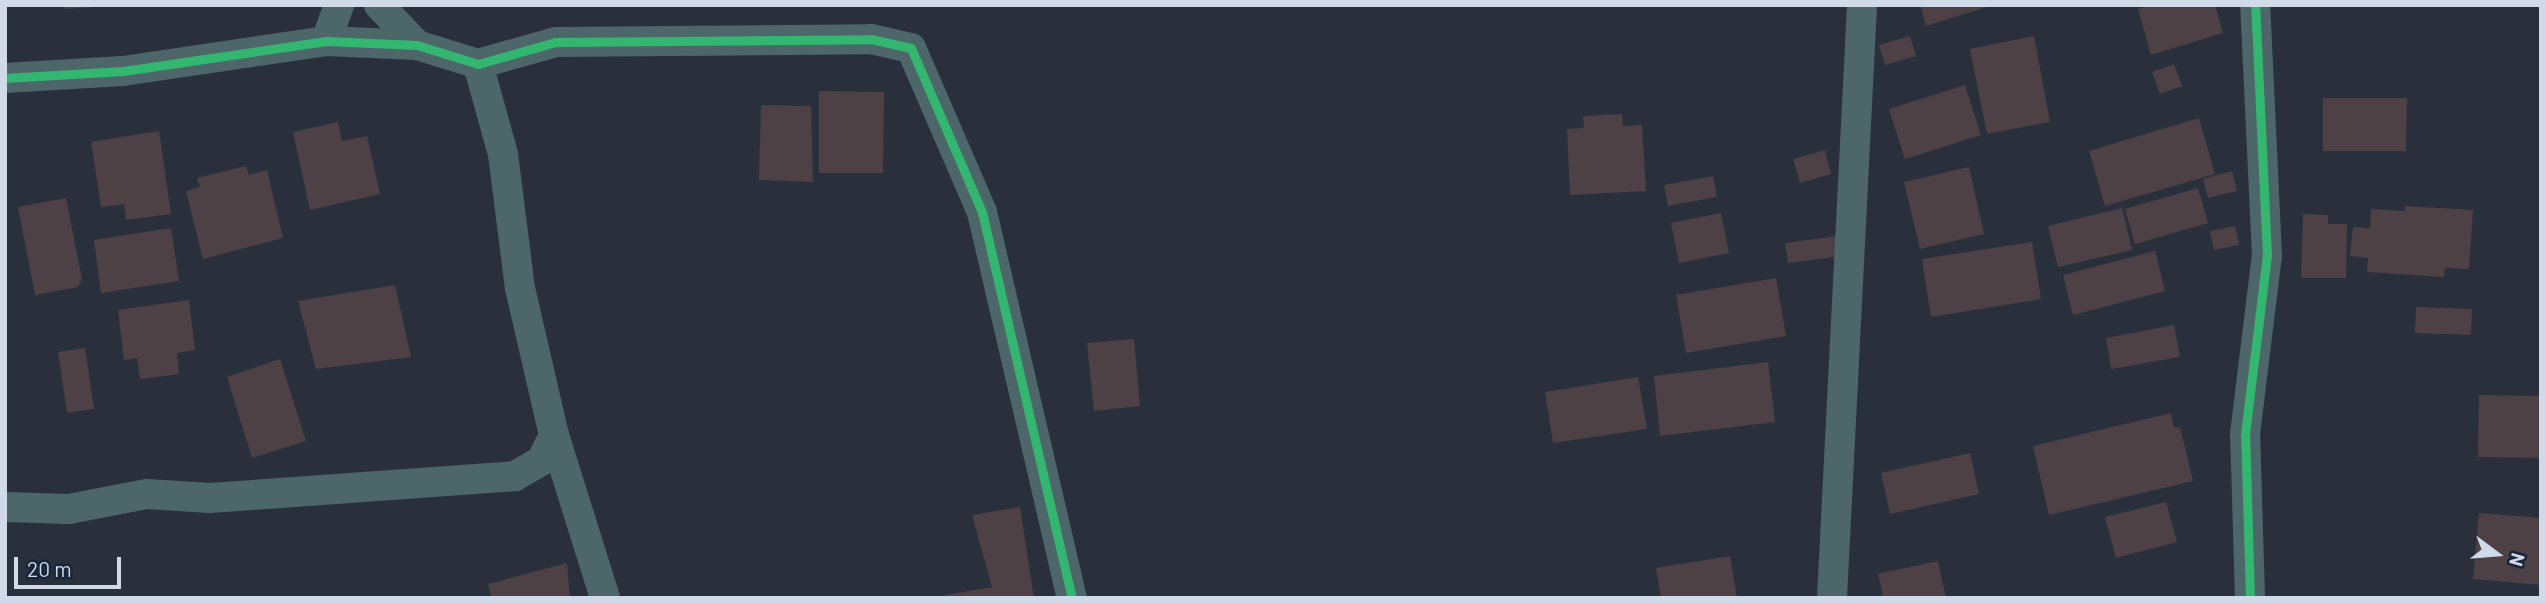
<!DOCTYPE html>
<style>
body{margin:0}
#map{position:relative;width:2546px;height:603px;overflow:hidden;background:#29303c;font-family:Barlow,sans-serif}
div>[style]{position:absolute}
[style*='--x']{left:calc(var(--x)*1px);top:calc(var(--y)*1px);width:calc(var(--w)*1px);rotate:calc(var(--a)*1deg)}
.building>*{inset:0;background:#4d4146}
.minor>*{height:30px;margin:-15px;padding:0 15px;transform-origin:15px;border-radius:15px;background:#4d666a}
.cycleway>*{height:9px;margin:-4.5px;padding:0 4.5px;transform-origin:4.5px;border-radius:4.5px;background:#33b770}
span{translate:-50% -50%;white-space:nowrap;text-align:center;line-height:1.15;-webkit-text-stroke:6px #18253a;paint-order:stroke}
.frame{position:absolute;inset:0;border:7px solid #d1dae8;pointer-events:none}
.north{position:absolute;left:2462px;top:519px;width:70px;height:70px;-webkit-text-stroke:5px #18253a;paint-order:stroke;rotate:106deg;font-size:19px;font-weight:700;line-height:28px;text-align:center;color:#d1dae8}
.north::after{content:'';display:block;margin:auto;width:24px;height:32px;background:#d1dae8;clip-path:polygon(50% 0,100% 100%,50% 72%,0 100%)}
.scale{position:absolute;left:14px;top:557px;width:107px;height:32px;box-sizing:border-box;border:4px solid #d1dae8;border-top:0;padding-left:9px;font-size:21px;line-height:24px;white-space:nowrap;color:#d1dae8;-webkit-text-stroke:5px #18253a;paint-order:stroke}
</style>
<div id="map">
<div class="building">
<div style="clip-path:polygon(64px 5px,95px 5px,95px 7px,64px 9px)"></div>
<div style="clip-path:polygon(1920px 5px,1990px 5px,1990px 6px,1926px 26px)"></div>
<div style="clip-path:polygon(2152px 5px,2215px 5px,2223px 33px,2151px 55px,2138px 9px)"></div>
<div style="clip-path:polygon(1910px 36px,1916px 56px,1885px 65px,1879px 45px)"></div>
<div style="clip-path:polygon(2034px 36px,2050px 122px,1987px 134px,1970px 49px)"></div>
<div style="clip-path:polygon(2174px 64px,2182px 86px,2160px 94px,2152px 72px)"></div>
<div style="clip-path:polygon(1965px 85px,1981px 135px,1905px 159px,1889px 109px)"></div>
<div style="clip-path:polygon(819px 91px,884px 92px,883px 173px,819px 173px)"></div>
<div style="clip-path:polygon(2323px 98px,2407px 98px,2406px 151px,2323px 151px)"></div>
<div style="clip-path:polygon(761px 105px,811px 106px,813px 182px,759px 180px)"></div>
<div style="clip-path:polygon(1622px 114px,1623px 126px,1642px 125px,1646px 191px,1570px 195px,1567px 129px,1584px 128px,1583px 116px)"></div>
<div style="clip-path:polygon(2199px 118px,2215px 174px,2105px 206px,2089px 151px)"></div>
<div style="clip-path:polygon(338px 122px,342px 141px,367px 136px,380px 194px,310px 210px,293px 132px)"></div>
<div style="clip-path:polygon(159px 131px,171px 214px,126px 220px,124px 204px,101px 207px,91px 142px)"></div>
<div style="clip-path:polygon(1825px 150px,1831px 174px,1800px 183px,1793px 159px)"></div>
<div style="clip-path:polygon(246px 166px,249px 175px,267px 170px,283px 238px,203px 259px,186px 191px,200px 187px,197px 178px)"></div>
<div style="clip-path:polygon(1969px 167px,1984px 234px,1920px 249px,1904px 182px)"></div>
<div style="clip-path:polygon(2232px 171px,2237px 191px,2208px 198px,2203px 179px)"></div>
<div style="clip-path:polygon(1713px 176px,1717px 197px,1668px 206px,1664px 185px)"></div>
<div style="clip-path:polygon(2198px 188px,2208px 223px,2135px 244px,2125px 209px)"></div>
<div style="clip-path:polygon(66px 198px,82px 279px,78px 287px,35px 295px,18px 207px)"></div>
<div style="clip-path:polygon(2405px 206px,2473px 210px,2469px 269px,2445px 268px,2444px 277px,2367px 272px,2368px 258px,2350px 256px,2353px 227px,2370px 228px,2371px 209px,2405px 211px)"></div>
<div style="clip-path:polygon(2122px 208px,2132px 250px,2058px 267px,2048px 226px)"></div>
<div style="clip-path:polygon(1721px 213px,1729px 253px,1679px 263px,1671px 223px)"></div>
<div style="clip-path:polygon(2303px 214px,2328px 215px,2328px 224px,2347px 224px,2346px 278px,2301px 278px)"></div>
<div style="clip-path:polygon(2235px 226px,2239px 245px,2214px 250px,2210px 231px)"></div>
<div style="clip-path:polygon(171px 228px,179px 281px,101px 293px,94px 240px)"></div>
<div style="clip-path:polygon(1838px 236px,1841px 256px,1788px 263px,1785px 243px)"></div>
<div style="clip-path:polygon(2032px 242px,2041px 299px,1931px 317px,1922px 259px)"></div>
<div style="clip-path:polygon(2155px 251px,2165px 291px,2073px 315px,2063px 275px)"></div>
<div style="clip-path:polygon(1776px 278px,1786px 336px,1686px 353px,1676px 295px)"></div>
<div style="clip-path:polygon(395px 285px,411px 357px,316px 369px,298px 301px)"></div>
<div style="clip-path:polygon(189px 300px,195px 350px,177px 353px,179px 374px,140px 379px,137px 358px,124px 360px,118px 310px)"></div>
<div style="clip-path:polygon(2416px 307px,2472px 309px,2471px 335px,2415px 333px)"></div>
<div style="clip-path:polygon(2174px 325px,2180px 357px,2111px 369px,2106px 338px)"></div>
<div style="clip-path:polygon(1134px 339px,1140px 406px,1094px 411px,1087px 343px)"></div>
<div style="clip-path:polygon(85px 348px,94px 409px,67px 413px,58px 352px)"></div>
<div style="clip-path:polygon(280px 359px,306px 441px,252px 458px,227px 377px)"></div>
<div style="clip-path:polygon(1768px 362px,1775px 422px,1660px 436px,1654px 376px)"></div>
<div style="clip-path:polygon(1638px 377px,1647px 429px,1553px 443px,1545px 392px)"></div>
<div style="clip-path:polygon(2479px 395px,2541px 396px,2541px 458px,2478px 457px)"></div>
<div style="clip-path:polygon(2171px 413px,2174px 428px,2180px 427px,2193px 481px,2049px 515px,2033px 446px)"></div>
<div style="clip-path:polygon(1970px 453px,1979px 494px,1890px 514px,1881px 473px)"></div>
<div style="clip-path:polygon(2166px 502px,2177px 542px,2116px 558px,2105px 517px)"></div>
<div style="clip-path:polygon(1020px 507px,1034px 598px,929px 598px,992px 587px,972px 515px)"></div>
<div style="clip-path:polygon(2479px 513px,2541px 518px,2541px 585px,2473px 579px)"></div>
<div style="clip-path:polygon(1730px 556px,1737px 598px,1661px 598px,1656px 568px)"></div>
<div style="clip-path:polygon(1938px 561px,1946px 598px,1876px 598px,1883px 595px,1878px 574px)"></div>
<div style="clip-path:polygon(567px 563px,570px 598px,492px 598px,488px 584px)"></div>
</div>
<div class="minor">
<div style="--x:379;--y:5;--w:55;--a:46.5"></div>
<div style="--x:326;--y:41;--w:38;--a:-70"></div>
<div style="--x:478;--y:64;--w:93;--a:74.5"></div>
<div style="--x:503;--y:154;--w:135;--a:82.8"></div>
<div style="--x:520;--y:288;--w:151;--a:77"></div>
<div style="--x:554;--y:435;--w:171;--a:72.6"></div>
<div style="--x:5;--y:78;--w:118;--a:-3.4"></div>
<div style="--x:123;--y:71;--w:205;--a:-8.4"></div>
<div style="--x:326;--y:41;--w:91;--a:2.5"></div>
<div style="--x:417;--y:45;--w:64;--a:17.3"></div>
<div style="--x:478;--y:64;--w:81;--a:-15.8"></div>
<div style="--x:556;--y:42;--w:315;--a:-0.5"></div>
<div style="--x:871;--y:39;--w:41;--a:12.7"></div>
<div style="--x:911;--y:48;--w:179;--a:66.6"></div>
<div style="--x:982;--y:212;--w:396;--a:76.9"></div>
<div style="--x:5;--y:507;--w:64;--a:1.8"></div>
<div style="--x:69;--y:509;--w:79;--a:-10.9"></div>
<div style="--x:147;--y:494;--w:63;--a:3.6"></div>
<div style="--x:210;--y:498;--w:306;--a:-4.1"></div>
<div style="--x:515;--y:476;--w:30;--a:-30"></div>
<div style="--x:541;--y:461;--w:29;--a:-63"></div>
<div style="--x:1832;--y:598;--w:594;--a:-87.1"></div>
<div style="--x:2250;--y:598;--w:164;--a:-91.7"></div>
<div style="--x:2245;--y:434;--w:179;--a:-83"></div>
<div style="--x:2267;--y:256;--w:251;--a:-92.7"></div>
</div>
<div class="cycleway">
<div style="--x:5;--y:78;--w:118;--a:-3.4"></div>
<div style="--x:123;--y:71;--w:205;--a:-8.4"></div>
<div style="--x:326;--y:41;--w:91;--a:2.5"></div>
<div style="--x:417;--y:45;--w:64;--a:17.3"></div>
<div style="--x:478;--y:64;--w:81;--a:-15.8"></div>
<div style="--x:556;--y:42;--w:315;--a:-0.5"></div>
<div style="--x:871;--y:39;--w:41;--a:12.7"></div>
<div style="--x:911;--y:48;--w:179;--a:66.6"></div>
<div style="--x:982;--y:212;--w:396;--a:76.9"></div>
<div style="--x:2250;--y:598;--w:164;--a:-91.7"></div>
<div style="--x:2245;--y:434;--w:179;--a:-83"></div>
<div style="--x:2267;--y:256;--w:251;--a:-92.7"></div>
</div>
<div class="frame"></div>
<div class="north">N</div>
<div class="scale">20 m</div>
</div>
